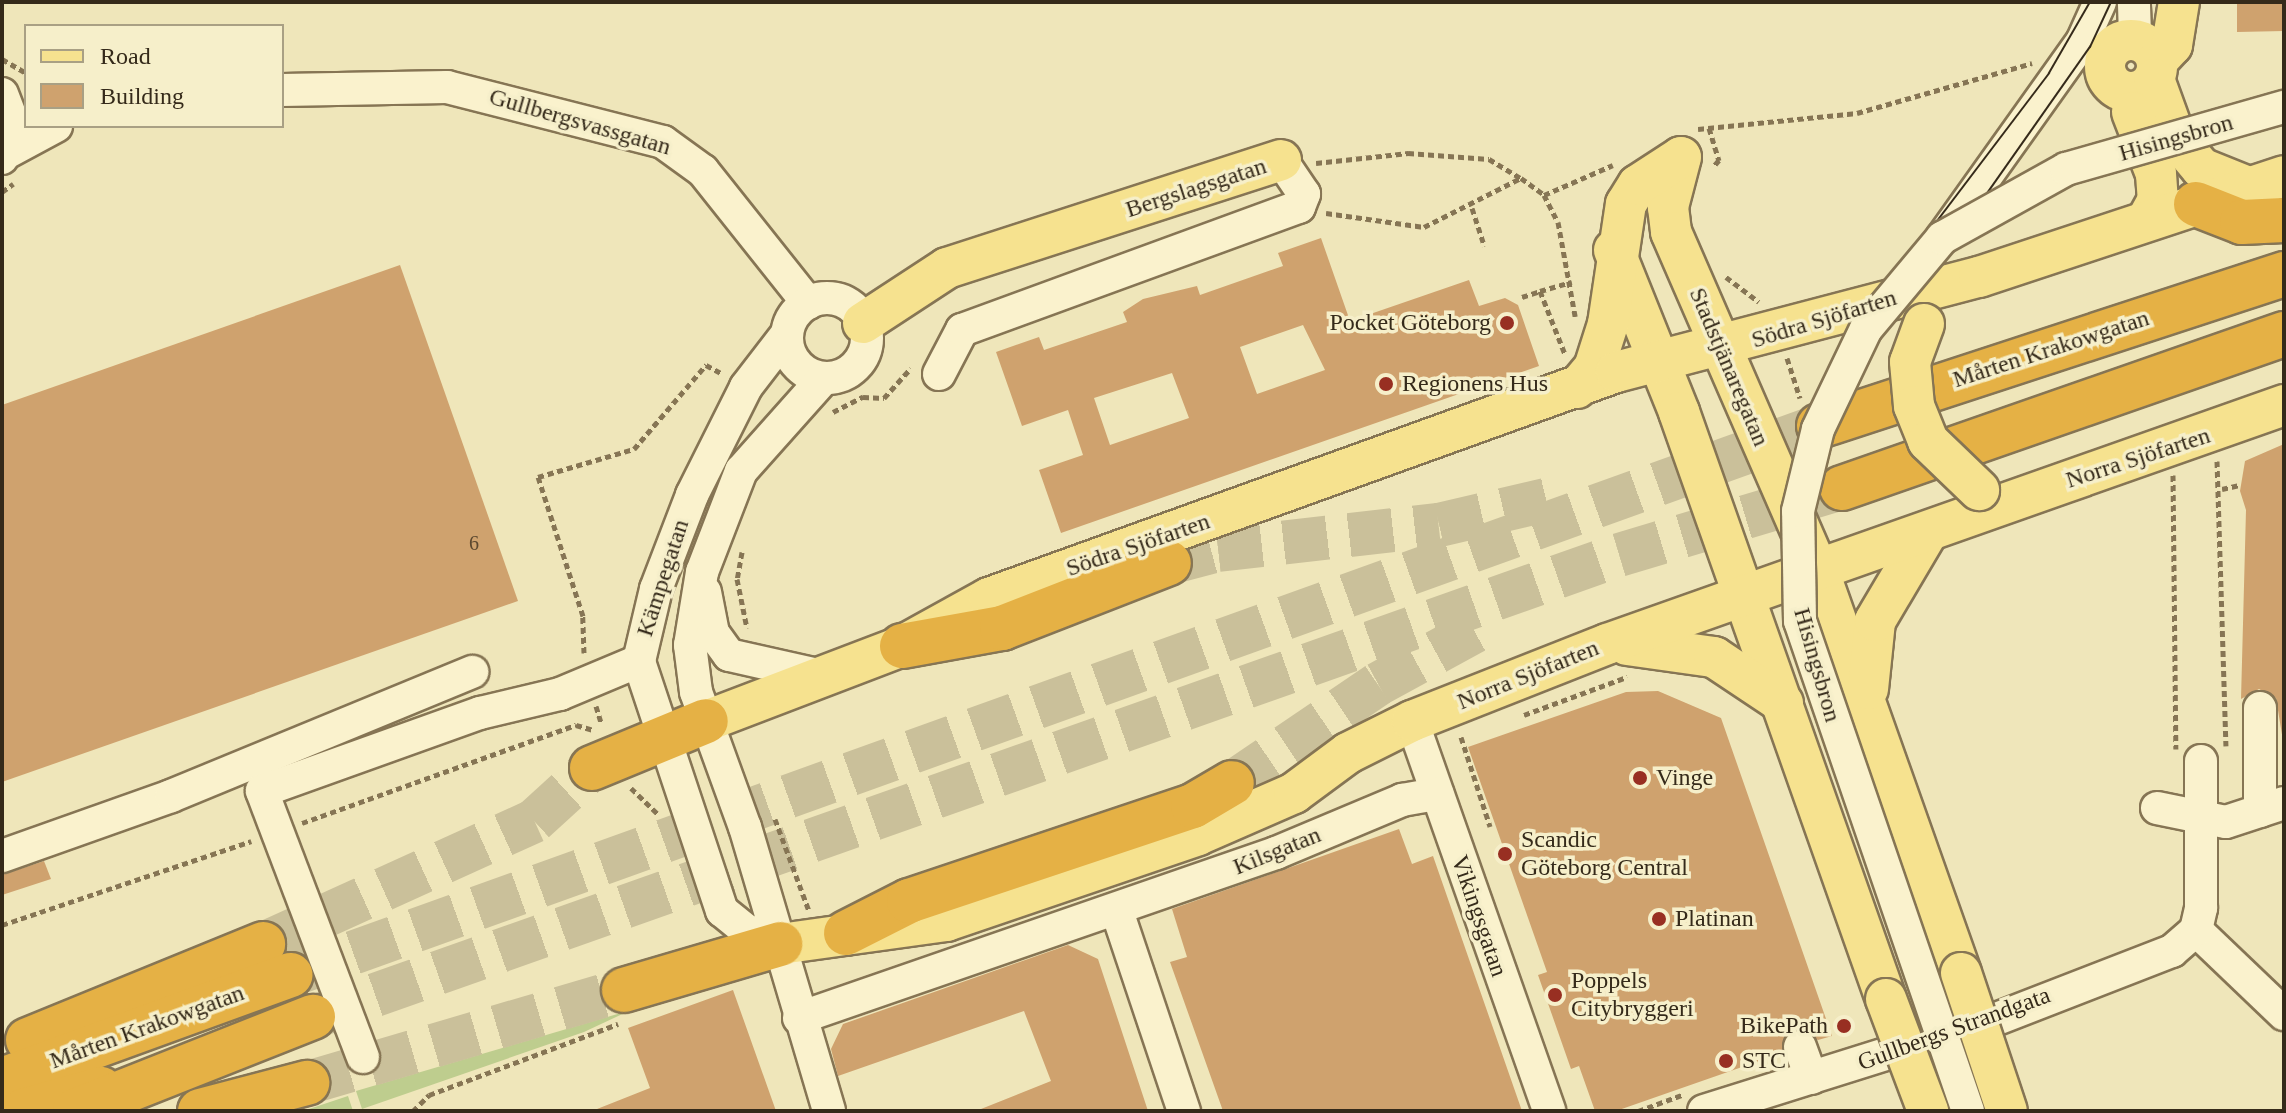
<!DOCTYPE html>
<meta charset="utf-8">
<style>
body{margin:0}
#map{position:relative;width:2286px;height:1113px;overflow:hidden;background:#efe6ba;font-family:"Times New Roman",serif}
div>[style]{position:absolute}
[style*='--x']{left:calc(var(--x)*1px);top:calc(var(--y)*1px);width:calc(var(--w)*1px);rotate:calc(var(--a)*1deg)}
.green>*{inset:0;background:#becd8e}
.building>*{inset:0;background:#cfa26e}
.highway-tunnel>*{height:44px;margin-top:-22px;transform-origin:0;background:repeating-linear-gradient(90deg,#cac09a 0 44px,transparent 0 66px)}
.path>*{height:5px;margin-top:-2.5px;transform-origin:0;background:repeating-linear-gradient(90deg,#867554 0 6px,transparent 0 10px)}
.roads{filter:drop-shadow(2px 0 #867554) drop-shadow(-2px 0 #867554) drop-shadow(0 2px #867554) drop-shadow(0 -2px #867554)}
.minor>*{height:32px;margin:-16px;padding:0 16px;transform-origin:16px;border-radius:16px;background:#faf2cd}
.minor>.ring{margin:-16px;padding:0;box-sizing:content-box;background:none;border:32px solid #faf2cd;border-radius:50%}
.major>*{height:40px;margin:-20px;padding:0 20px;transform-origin:20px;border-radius:20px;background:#f6e28f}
.major>.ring{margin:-20px;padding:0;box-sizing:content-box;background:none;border:40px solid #f6e28f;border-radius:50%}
.highway>*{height:44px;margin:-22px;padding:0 22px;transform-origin:22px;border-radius:22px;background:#e5b145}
.tram>*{height:2px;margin:-1px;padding:0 1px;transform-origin:1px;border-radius:1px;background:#352a1a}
.bridges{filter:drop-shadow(2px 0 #867554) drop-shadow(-2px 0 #867554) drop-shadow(0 2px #867554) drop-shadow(0 -2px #867554)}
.minor-bridge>*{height:32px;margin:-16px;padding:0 16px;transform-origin:16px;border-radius:16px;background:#faf2cd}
.major-bridge>*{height:40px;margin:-20px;padding:0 20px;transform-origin:20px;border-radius:20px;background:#f6e28f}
.dots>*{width:22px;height:22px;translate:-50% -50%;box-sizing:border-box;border:4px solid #f6efca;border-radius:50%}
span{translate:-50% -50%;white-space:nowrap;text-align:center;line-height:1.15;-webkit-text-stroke:7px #f6efca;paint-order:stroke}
.number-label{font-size:20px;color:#5c482f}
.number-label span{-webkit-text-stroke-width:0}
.street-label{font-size:24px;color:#352a1a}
.poi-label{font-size:24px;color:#352a1a}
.right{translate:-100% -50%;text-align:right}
.left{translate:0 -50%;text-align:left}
.frame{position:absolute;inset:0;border:4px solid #352a1a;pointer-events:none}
.legend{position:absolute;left:24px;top:24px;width:260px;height:104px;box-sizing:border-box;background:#f6efca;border:2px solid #a9a084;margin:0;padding:10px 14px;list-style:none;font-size:24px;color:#352a1a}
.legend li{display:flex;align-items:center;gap:16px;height:40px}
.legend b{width:40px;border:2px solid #a9a084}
</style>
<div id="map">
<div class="green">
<div style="clip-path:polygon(631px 1010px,584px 1032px,362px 1109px,356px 1091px)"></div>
<div style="clip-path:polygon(348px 1096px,353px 1111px,303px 1111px)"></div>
</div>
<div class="building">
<div style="clip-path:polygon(2237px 2px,2284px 2px,2284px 31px,2237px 32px)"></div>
<div style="clip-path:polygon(evenodd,1321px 238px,1350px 321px,1469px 280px,1479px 306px,1505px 298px,1518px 305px,1539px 366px,1061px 533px,1039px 470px,1083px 455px,1068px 410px,1022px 426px,996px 352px,1039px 337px,1044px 350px,1127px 322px,1123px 312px,1143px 299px,1197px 286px,1200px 295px,1283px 266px,1278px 253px,1321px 238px,1303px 325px,1325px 370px,1257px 394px,1240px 347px,1303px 325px,1321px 238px,1172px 373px,1189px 418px,1110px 445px,1094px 398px,1172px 373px)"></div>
<div style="clip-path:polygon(400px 265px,518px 601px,2px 782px,2px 405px)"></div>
<div style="clip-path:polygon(2284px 444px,2284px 747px,2276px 698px,2259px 689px,2241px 699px,2246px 510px,2240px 491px,2245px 461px)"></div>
<div style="clip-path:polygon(1658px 691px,1721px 718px,1832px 1036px,1818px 1040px,1794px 1029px,1782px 1053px,1616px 1111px,1595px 1111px,1579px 1066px,1571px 1069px,1538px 975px,1547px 972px,1468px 747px,1626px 692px)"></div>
<div style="clip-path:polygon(1399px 829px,1412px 864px,1433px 856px,1522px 1111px,1223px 1111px,1170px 962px,1187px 957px,1172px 909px)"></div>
<div style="clip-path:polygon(44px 861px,51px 879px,2px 895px,2px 875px)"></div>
<div style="clip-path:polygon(1068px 945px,1098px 959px,1148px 1111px,976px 1111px,1051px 1081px,1024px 1011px,838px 1076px,831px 1049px,843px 1024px)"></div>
<div style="clip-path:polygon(733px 990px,776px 1111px,592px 1111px,650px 1088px,628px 1028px)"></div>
</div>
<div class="highway-tunnel">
<div style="--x:1169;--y:563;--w:51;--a:-14.9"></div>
<div style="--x:1218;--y:550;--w:222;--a:-6.5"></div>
<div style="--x:1439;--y:525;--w:122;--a:-13.2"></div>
<div style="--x:1232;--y:783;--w:176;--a:-34.1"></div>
<div style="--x:1378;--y:684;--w:119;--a:-28.7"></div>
<div style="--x:263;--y:944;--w:298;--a:-24.4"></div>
<div style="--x:534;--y:821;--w:79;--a:-42.4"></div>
<div style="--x:291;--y:975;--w:1624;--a:-19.76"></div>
<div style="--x:313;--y:1017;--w:1385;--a:-19.48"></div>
<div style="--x:1619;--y:555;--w:233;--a:-16.7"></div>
<div style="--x:307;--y:1083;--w:330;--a:-16.4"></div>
</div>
<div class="path">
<div style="--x:2;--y:59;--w:28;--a:30"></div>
<div style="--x:1709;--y:128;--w:34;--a:73"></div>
<div style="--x:1719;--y:160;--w:9;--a:131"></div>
<div style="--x:1698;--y:129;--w:160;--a:-5.7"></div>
<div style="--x:1857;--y:113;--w:182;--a:-15.9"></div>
<div style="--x:1316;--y:163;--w:93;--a:-6.2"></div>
<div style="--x:1408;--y:153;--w:81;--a:4.2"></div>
<div style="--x:1489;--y:159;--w:37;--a:31"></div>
<div style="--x:1521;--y:178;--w:29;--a:36"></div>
<div style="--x:1544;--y:195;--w:30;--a:63"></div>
<div style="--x:1558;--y:222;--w:96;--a:79.7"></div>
<div style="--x:2;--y:192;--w:14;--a:-36"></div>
<div style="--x:1544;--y:195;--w:75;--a:-23.5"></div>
<div style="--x:1472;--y:208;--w:40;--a:72"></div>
<div style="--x:1326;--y:213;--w:99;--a:8.1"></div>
<div style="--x:1424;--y:227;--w:109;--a:-26.8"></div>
<div style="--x:1726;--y:277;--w:41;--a:37.1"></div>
<div style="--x:1540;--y:291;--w:33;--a:-16"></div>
<div style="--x:1522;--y:297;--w:19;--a:-18"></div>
<div style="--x:1540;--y:291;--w:68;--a:68.4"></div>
<div style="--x:1787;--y:358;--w:42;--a:72"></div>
<div style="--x:833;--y:412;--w:34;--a:-27"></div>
<div style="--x:863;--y:397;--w:21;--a:3"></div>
<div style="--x:884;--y:398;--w:40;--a:-48"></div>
<div style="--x:2217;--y:461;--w:285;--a:88.2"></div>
<div style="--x:2173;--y:475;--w:274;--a:89.4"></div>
<div style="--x:2222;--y:489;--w:18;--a:-13"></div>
<div style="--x:742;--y:552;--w:27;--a:100"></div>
<div style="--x:737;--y:579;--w:50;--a:78.5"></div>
<div style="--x:584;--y:653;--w:37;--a:-92"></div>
<div style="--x:583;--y:616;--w:146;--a:-107.9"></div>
<div style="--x:538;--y:477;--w:100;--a:-16.3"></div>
<div style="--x:634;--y:449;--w:111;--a:-49.4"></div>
<div style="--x:706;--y:365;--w:19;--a:28"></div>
<div style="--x:596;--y:706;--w:17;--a:73"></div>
<div style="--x:1524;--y:715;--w:110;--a:-20.3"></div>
<div style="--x:1461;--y:737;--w:94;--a:72"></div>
<div style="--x:631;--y:788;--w:37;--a:44"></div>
<div style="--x:775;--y:819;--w:98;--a:69.7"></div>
<div style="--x:302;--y:823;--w:291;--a:-19.7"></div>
<div style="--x:576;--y:725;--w:19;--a:16"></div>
<div style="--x:2;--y:925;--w:263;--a:-18.6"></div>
<div style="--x:413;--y:1111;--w:23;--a:-45"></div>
<div style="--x:429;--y:1095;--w:202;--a:-20.6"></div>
<div style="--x:1638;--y:1111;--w:47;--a:-20"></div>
</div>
<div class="roads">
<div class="minor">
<div style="--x:2125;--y:40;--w:12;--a:-31"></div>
<div style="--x:2135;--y:34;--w:32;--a:-92"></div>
<div style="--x:282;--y:90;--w:165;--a:-1"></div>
<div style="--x:447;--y:87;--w:223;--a:14.3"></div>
<div style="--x:663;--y:142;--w:49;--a:35.9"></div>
<div style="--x:703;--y:171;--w:169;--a:51.5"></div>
<div style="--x:2;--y:94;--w:33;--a:69"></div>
<div style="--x:14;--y:125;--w:35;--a:110"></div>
<div style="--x:6;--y:153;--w:57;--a:-28.4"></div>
<div style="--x:1942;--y:238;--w:241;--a:-54.5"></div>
<div style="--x:2082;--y:42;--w:44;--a:-65.8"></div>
<div class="ring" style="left:787px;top:298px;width:48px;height:48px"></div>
<div style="--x:939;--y:374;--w:50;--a:-62.4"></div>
<div style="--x:962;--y:330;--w:359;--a:-20.1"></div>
<div style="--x:1299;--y:207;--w:14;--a:-69"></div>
<div style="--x:1304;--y:194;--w:41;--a:-124.1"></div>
<div style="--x:823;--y:379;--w:123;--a:131.7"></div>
<div style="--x:741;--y:471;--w:108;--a:111.1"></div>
<div style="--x:702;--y:572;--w:74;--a:99.3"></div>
<div style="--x:690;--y:645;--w:47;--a:82.7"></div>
<div style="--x:696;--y:692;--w:144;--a:70.1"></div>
<div style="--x:745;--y:827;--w:296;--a:73.5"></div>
<div style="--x:705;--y:592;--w:42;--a:79"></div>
<div style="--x:713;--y:633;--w:27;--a:54"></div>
<div style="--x:729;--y:655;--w:95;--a:12.7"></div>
<div style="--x:1412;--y:721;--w:413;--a:70.6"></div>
<div style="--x:2157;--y:808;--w:70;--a:11.5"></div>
<div style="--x:2226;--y:822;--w:61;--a:-18.1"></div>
<div style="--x:2260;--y:811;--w:103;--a:-90"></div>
<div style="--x:2;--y:856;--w:179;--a:-19.5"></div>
<div style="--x:171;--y:796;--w:326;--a:-22.4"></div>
<div style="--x:1117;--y:911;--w:211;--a:71.5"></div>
<div style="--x:2196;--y:930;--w:122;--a:43.7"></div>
<div style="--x:780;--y:944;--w:35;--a:-158"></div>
<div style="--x:747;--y:931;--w:32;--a:-141"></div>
<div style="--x:722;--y:911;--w:263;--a:-108.4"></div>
<div style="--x:639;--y:661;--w:74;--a:-76.7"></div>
<div style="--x:656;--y:589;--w:101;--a:-69"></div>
<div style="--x:692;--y:495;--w:121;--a:-63.4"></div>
<div style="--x:746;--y:387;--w:66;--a:-52.4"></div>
<div style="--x:799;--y:1018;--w:505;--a:-19.08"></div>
<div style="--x:1276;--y:853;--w:137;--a:-22.8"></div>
<div style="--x:1402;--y:800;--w:36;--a:-10"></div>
<div style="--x:1800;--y:1047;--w:33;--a:70"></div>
<div style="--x:363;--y:1057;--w:285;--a:-110.8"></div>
<div style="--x:262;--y:791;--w:232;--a:-19.7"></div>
<div style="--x:480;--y:713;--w:82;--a:-13.4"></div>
<div style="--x:560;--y:694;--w:86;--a:-22.7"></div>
<div style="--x:1704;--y:1111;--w:304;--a:-17.4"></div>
<div style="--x:1994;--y:1020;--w:191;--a:-21.2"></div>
<div style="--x:2172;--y:951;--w:32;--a:-41"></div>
<div style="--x:2196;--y:930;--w:23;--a:-77"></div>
<div style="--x:2201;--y:908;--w:147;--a:-90"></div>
</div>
<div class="major">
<div class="ring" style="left:2105px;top:40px;width:12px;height:12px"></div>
<div style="--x:2157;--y:61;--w:22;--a:-47"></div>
<div style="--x:2172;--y:45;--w:44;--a:-80.8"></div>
<div style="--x:2154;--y:79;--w:62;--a:70.1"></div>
<div style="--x:2175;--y:137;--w:40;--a:50"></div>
<div style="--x:2201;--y:168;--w:51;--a:22"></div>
<div style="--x:2132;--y:112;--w:66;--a:68.8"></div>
<div style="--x:2156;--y:174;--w:26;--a:86"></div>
<div style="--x:2158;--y:200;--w:23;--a:119"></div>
<div style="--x:1681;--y:157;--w:52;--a:104.6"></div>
<div style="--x:1668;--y:207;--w:25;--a:83"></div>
<div style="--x:1671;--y:232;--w:371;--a:66.5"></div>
<div style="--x:1819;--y:572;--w:425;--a:70.5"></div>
<div style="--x:1614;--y:250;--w:175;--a:68.1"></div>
<div style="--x:1679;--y:412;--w:622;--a:70.58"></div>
<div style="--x:863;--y:323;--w:100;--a:-33.2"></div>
<div style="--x:947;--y:268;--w:351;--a:-17.9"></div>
<div style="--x:1577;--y:388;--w:26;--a:-50"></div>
<div style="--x:1594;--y:368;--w:46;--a:-72.3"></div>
<div style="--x:1608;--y:324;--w:121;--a:-81.5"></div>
<div style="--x:1626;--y:204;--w:22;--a:-58"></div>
<div style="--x:1638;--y:185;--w:51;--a:-33.1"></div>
<div style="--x:1627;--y:645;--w:88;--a:7.9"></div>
<div style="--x:1714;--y:657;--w:83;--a:33.7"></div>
<div style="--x:1868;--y:689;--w:68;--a:-84.1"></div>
<div style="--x:1875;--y:621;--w:102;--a:-59.4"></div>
<div style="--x:706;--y:721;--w:210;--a:-20.9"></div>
<div style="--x:902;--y:646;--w:99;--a:-28.9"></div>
<div style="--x:989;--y:598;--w:666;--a:-19.82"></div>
<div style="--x:1616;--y:372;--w:375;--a:-14.7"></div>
<div style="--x:1979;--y:277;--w:321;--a:-18.3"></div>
<div style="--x:780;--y:944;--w:168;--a:-7.9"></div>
<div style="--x:946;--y:921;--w:266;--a:-18.8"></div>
<div style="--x:1198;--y:835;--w:105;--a:-23.6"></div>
<div style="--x:1294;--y:793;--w:67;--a:-36.5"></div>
<div style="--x:1348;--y:753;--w:72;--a:-26.6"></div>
<div style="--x:1412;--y:721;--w:210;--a:-21.5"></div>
<div style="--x:1607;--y:644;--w:718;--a:-19.44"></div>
</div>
<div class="highway">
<div style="--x:2196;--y:204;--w:49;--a:21.4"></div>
<div style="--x:2242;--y:222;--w:42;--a:-2.7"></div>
<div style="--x:1819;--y:426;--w:489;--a:-18.1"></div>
<div style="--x:1842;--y:488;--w:468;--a:-19.2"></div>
<div style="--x:902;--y:646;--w:102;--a:-10.2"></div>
<div style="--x:1002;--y:628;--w:179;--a:-21.3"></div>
<div style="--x:592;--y:768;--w:123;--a:-22.4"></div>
<div style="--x:846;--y:933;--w:71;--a:-26.9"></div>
<div style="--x:909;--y:901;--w:299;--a:-18.5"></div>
<div style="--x:1193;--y:806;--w:45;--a:-30.5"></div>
<div style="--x:624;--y:990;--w:163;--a:-16.4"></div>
<div style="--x:28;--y:1040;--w:254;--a:-22.2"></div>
<div style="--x:2;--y:1080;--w:307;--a:-20"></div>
<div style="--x:23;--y:1111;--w:81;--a:-15.8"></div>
<div style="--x:75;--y:1111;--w:256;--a:-21.6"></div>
<div style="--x:200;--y:1111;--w:111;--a:-14.7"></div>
</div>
</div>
<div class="tram">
<div style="--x:1981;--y:203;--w:91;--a:-26.8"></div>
<div style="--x:2062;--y:162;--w:231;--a:-15.8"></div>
<div style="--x:1959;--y:238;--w:126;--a:-29"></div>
<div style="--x:2069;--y:177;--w:224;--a:-16.1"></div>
<div style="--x:1959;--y:1111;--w:488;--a:-109.3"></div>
<div style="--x:1798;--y:650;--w:64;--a:-99.9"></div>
<div style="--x:1787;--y:587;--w:77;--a:-88.5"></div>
<div style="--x:1789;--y:510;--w:91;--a:-74.7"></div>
<div style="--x:1813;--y:422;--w:107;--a:-65.1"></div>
<div style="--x:1858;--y:325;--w:316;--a:-52.8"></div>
<div style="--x:2049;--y:73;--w:82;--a:-60"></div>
<div style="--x:1975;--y:1111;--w:499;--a:-108.9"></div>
<div style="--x:1813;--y:639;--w:128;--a:-93.1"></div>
<div style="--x:1806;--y:511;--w:84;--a:-76.3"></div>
<div style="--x:1826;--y:429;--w:109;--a:-63.2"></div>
<div style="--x:1875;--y:332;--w:118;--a:-49.1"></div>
<div style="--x:1952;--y:243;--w:240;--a:-54.9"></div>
<div style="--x:2090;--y:47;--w:50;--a:-65"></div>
</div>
<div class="bridges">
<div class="minor-bridge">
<div style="--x:1968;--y:1111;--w:518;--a:-108.92"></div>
<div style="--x:1800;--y:621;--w:110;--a:-91"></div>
<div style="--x:1798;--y:511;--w:84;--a:-76.3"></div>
<div style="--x:1818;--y:429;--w:111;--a:-64.4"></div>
<div style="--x:1866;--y:329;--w:119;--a:-50.1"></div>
<div style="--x:1942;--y:238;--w:142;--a:-29.1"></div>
<div style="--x:2066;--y:169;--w:227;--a:-15.9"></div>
</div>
<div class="major-bridge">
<div style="--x:1924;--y:324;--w:40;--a:110.2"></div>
<div style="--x:1910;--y:362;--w:44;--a:84.8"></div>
<div style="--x:1914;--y:406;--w:38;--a:68"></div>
<div style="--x:1928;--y:441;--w:71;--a:43.9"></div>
<div style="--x:1961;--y:973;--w:145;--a:71.6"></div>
<div style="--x:1886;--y:999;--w:120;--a:69.4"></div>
</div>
</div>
<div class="dots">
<div style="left:1507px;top:323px;background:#982f22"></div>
<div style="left:1386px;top:384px;background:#982f22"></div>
<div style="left:1640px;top:778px;background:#982f22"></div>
<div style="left:1505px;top:854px;background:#982f22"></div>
<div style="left:1659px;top:919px;background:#982f22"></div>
<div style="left:1555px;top:995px;background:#982f22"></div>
<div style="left:1844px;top:1026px;background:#982f22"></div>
<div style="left:1726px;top:1061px;background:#982f22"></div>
</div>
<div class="number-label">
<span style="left:474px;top:543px">6</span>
</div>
<div class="street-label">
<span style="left:580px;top:122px;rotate:16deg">Gullbergsvassgatan</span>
<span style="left:2176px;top:138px;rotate:-16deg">Hisingsbron</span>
<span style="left:1196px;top:188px;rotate:-18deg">Bergslagsgatan</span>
<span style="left:1824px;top:319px;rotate:-17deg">Södra Sjöfarten</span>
<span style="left:2051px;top:349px;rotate:-18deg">Mårten Krakowgatan</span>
<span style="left:1729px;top:367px;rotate:67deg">Stadstjänaregatan</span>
<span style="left:2138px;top:458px;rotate:-18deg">Norra Sjöfarten</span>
<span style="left:1138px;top:545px;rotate:-19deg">Södra Sjöfarten</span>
<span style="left:663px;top:578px;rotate:-72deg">Kämpegatan</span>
<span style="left:1817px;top:665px;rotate:74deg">Hisingsbron</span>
<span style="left:1528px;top:675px;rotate:-22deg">Norra Sjöfarten</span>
<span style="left:1277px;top:851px;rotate:-22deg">Kilsgatan</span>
<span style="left:1479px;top:916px;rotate:71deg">Vikingsgatan</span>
<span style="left:147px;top:1027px;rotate:-20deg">Mårten Krakowgatan</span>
<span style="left:1954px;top:1029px;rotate:-20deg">Gullbergs Strandgata</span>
</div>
<div class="poi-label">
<span class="right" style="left:1491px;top:323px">Pocket Göteborg</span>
<span class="left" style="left:1402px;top:384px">Regionens Hus</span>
<span class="left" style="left:1656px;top:778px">Vinge</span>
<span class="left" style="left:1521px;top:854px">Scandic<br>Göteborg Central</span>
<span class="left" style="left:1675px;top:919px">Platinan</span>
<span class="left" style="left:1571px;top:995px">Poppels<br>Citybryggeri</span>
<span class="right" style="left:1828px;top:1026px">BikePath</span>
<span class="left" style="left:1742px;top:1061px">STC</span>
</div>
<div class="frame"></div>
<ul class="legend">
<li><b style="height:10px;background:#f6e28f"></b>Road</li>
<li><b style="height:22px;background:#cfa26e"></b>Building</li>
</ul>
</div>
